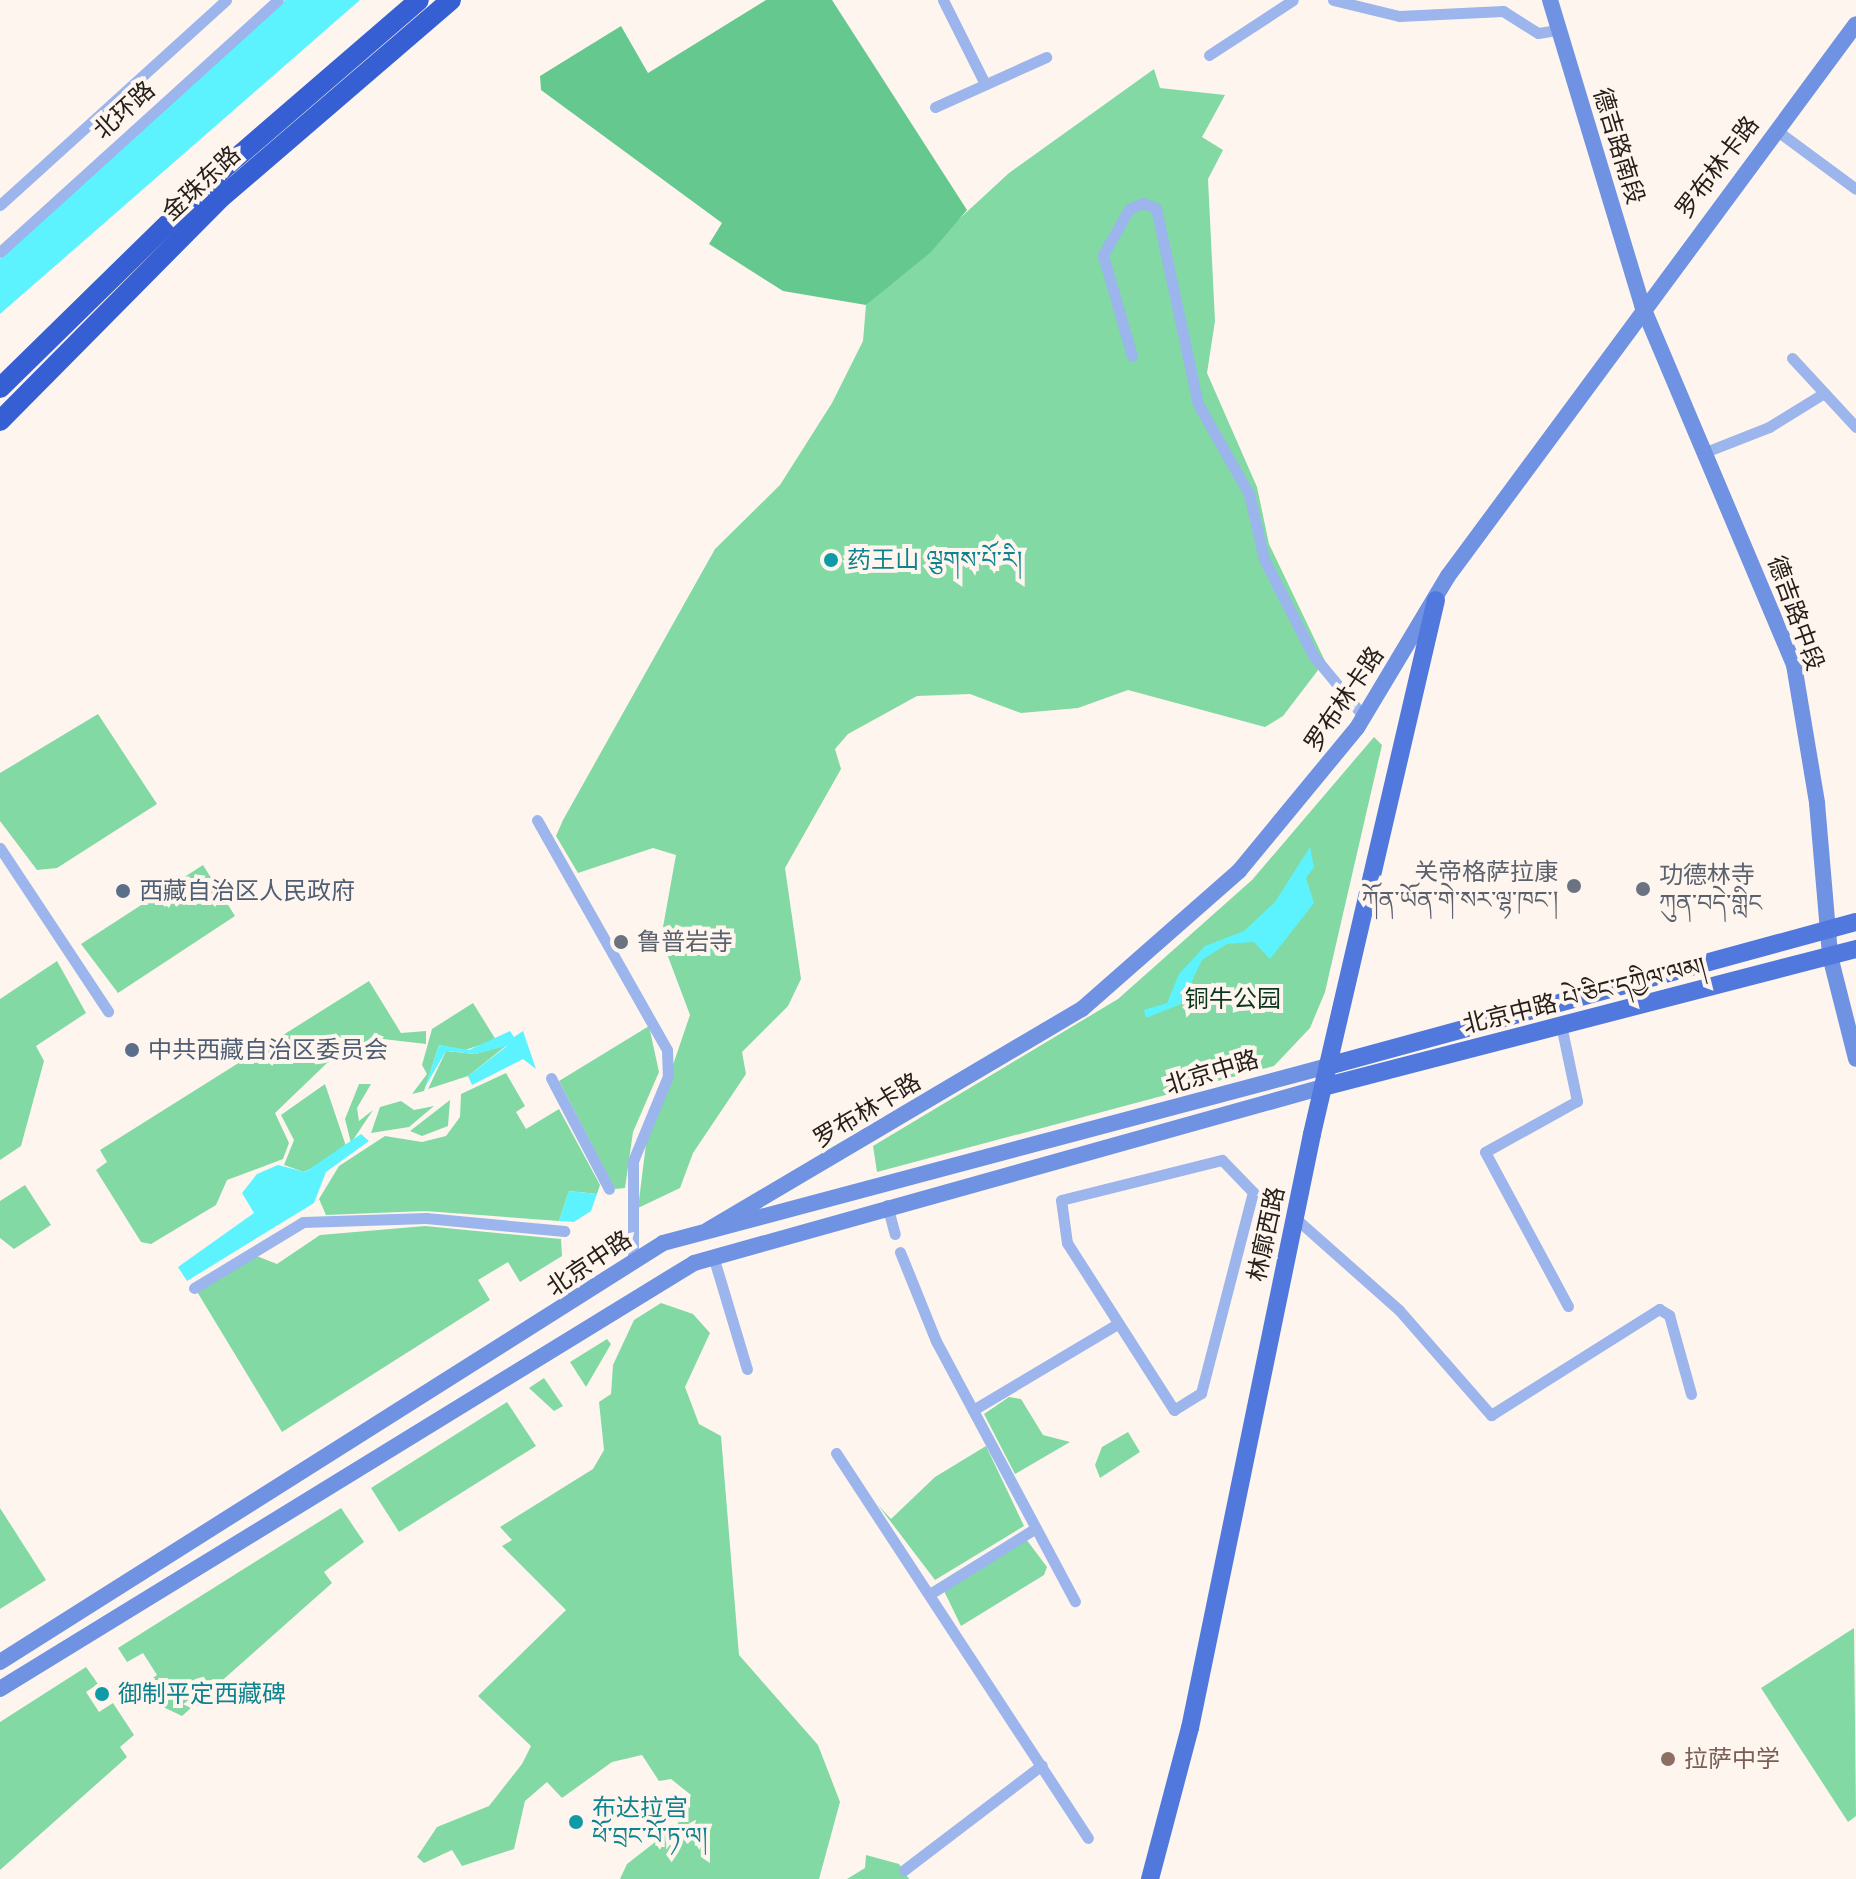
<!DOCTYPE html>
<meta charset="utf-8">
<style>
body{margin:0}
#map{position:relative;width:1856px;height:1879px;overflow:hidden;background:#fef6ee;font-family:Jost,"Noto Sans SC","Noto Serif Tibetan",sans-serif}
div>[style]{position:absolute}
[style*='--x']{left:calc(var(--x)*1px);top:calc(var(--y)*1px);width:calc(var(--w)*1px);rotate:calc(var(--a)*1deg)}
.green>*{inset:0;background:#82d9a4}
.forest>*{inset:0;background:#65c88e}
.water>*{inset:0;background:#5cf3fe}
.street>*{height:11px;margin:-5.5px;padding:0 5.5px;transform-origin:5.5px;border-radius:5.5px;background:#9cb5ec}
.secondary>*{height:16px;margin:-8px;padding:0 8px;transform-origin:8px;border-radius:8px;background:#7092e3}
.primary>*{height:18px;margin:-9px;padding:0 9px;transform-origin:9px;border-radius:9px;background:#5178dc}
.highway>*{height:20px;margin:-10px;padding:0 10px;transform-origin:10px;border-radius:10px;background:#365fd4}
.dots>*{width:22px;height:22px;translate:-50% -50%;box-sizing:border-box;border:4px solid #fef6ee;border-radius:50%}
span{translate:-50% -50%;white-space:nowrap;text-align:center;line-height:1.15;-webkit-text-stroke:8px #fef6ee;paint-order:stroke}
.street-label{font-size:24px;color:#27201a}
.culture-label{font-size:24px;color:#0d838f}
.left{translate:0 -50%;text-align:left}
.worship-label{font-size:24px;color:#5b616d}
.right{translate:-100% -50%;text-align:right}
.service-label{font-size:24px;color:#4e5e75}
.park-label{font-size:24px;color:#0a351f}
.education-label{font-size:24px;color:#785e54}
</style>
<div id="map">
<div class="green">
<div style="clip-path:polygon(1154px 69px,1160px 88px,1225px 95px,1202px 137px,1223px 150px,1208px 179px,1215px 321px,1207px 373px,1257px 487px,1269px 544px,1325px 661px,1283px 716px,1265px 727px,1128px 690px,1078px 708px,1021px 713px,970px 694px,917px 696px,848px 734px,835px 749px,841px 769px,785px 868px,801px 979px,788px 1006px,742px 1052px,746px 1074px,693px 1153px,680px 1188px,638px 1208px,646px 1144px,690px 1015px,661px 938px,676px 855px,653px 848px,578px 873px,556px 836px,563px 820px,715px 549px,780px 485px,832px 403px,863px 341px,866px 305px,1009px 173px)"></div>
<div style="clip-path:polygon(98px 714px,157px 804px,57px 868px,37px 870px,0 821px,0 773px)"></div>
<div style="clip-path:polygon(1374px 737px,1382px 745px,1325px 992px,1310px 1028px,1274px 1066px,877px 1172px,873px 1146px,1118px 999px,1252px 880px)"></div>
<div style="clip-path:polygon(203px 865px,235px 916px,118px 993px,81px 944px)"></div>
<div style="clip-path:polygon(57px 961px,86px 1013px,36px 1046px,44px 1061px,21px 1146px,0 1160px,0 999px)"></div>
<div style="clip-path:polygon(369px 981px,401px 1033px,426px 1031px,426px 1044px,383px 1039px,327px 1063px,275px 1113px,289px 1143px,283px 1159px,227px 1180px,216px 1205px,151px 1244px,141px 1242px,96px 1170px,107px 1162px,100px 1150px)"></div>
<div style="clip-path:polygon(473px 1003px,496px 1040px,465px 1050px,439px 1045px,424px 1091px,412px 1094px,427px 1074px,422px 1065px,432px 1029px)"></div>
<div style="clip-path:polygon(649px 1026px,659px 1072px,633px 1132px,625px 1188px,615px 1189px,559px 1081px)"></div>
<div style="clip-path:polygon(507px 1045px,468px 1076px,428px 1089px,446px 1051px,475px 1054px)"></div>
<div style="clip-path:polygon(506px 1073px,525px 1106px,516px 1112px,526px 1129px,559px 1109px,600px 1185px,597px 1194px,569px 1191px,559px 1221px,425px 1211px,326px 1215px,319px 1199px,339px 1166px,385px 1136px,422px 1142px,446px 1136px,460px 1117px,461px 1094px)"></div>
<div style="clip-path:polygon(325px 1084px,347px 1149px,304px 1172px,284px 1165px,294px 1140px,281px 1115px)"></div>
<div style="clip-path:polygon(359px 1084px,371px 1084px,357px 1108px,359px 1121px,373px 1110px,351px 1143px,345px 1119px)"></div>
<div style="clip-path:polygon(450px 1100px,448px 1126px,422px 1136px,410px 1131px)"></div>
<div style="clip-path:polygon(401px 1101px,414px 1110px,434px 1106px,409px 1127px,371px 1133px,380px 1107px)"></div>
<div style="clip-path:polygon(25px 1185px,51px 1225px,14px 1249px,0 1238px,0 1201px)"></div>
<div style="clip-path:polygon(425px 1226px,561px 1239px,562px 1256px,520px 1282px,508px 1262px,478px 1280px,490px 1300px,282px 1432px,196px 1290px,254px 1255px,277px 1264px,320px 1235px)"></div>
<div style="clip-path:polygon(661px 1303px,693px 1314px,710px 1333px,685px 1387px,699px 1424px,721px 1436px,739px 1655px,818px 1745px,840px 1802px,819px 1879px,620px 1879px,627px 1864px,677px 1825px,691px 1795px,671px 1779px,659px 1781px,642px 1755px,612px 1762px,562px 1798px,547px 1782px,525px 1801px,514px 1849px,462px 1866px,452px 1850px,424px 1863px,417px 1857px,437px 1827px,489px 1806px,522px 1764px,531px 1746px,478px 1696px,566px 1610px,502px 1546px,512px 1540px,500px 1527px,593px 1469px,604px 1450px,599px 1402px,611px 1394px,613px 1365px,634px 1320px)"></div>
<div style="clip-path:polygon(607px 1339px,611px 1344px,586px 1387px,570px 1362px)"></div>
<div style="clip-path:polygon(544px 1378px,563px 1406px,554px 1411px,529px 1388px)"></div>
<div style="clip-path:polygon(1009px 1397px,1021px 1399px,1043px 1435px,1070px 1442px,1015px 1474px,984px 1414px)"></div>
<div style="clip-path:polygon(507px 1402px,536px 1446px,399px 1532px,371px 1488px)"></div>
<div style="clip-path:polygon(1128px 1432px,1140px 1452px,1100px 1478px,1095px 1465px,1102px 1447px)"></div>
<div style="clip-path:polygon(986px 1446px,1024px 1526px,935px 1580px,878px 1505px,891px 1519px,935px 1477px)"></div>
<div style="clip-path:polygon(0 1508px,46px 1580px,0 1609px)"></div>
<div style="clip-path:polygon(341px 1508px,364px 1542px,324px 1572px,332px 1583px,182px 1716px,163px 1707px,146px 1683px,157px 1675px,143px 1653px,127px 1662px,118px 1648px)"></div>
<div style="clip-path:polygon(1026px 1539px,1047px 1567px,1044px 1575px,961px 1626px,944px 1591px)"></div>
<div style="clip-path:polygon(1854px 1628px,1856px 1816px,1848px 1822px,1761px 1688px)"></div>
<div style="clip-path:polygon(86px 1667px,98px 1684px,86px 1692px,99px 1712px,113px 1703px,134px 1735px,120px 1747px,127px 1757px,0 1870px,0 1722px)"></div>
<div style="clip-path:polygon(866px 1855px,899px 1864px,909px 1879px,847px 1879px,865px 1868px)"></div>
</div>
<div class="forest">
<div style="clip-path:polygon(766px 0,832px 0,967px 210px,931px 252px,866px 305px,783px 291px,709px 244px,722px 223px,541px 90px,540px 76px,621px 26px,648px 73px)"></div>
</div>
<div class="water">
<div style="clip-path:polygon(285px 0,360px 0,0 314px,0 259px)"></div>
<div style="clip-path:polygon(1310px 847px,1314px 867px,1306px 878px,1314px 903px,1270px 959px,1254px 942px,1227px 944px,1202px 960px,1181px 1004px,1146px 1018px,1144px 1010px,1167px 1003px,1179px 974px,1205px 946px,1244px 931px,1275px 902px)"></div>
<div style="clip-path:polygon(510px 1031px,514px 1037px,523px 1031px,536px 1069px,523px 1059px,472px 1085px,468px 1076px,507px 1046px,475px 1054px,446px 1051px,425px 1087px,439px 1045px,469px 1050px)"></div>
<div style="clip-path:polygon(361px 1134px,369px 1141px,326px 1172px,314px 1203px,187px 1281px,178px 1267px,254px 1213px,242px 1193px,257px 1174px,278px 1165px,305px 1172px)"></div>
<div style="clip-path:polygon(569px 1191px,597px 1194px,591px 1211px,574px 1222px,559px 1221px)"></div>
</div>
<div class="street">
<div style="--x:943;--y:0;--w:94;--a:63.4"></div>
<div style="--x:1333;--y:0;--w:68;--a:13.6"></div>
<div style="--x:1399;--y:16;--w:104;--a:-2.8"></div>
<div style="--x:1503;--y:11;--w:41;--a:32.2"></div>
<div style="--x:1538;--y:33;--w:20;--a:-9"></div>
<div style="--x:1209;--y:55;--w:100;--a:-33.2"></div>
<div style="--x:935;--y:107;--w:122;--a:-24.2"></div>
<div style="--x:1776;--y:130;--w:99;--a:36.4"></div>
<div style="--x:0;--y:205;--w:305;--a:-42.2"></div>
<div style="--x:0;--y:252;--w:375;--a:-42.2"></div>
<div style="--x:1132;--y:356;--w:105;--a:-106"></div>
<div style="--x:1103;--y:255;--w:53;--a:-60.5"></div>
<div style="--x:1129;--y:209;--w:15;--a:-23"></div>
<div style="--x:1143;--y:203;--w:14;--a:21"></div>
<div style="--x:1156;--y:208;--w:200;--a:77.9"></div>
<div style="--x:1198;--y:404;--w:103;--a:60.5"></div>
<div style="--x:1249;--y:494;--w:67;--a:77"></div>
<div style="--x:1264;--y:559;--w:108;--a:63"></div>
<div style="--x:1313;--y:655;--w:80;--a:50.6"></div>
<div style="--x:1792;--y:358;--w:94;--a:47.2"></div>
<div style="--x:1708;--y:451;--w:66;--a:-21.5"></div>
<div style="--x:1769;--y:427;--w:65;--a:-31.7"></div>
<div style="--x:537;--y:820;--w:264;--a:60.5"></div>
<div style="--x:667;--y:1050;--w:26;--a:88"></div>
<div style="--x:668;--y:1076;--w:92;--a:112.4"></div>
<div style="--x:633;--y:1161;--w:99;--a:90"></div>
<div style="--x:0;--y:848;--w:196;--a:56.5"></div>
<div style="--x:1561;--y:1025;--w:78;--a:78.1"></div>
<div style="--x:1577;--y:1101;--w:105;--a:151"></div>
<div style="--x:1485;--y:1152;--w:175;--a:61.7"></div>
<div style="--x:551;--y:1078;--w:125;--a:62.4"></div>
<div style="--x:1222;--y:1160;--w:45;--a:45.9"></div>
<div style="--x:1253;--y:1192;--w:208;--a:104.5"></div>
<div style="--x:1201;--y:1393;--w:32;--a:148"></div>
<div style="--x:1174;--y:1410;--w:198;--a:-122.6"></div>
<div style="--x:1067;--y:1243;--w:43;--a:-97.9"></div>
<div style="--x:1061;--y:1200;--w:166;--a:-14"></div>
<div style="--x:887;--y:1205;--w:30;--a:75"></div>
<div style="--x:1294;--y:1217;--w:140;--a:41.5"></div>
<div style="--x:1399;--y:1310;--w:140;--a:48.8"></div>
<div style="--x:1491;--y:1415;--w:199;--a:-32.2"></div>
<div style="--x:1659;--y:1309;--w:12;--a:31"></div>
<div style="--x:1669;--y:1315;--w:82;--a:74.4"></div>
<div style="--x:900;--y:1252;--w:96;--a:68"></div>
<div style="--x:936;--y:1341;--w:295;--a:61.9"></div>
<div style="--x:713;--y:1256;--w:118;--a:73.3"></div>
<div style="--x:194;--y:1288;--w:127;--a:-31.2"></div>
<div style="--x:303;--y:1222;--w:123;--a:-1.9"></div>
<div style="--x:426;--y:1218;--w:139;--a:5.4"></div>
<div style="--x:973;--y:1410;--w:168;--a:-30.8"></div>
<div style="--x:836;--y:1453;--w:460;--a:56.8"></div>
<div style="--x:933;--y:1592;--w:121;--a:-31.9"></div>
<div style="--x:904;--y:1870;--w:173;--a:-37.3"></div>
</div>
<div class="secondary">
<div style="--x:1550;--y:0;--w:319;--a:73.2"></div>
<div style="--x:1642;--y:305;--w:391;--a:67.1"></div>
<div style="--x:1794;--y:665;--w:140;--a:80.5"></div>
<div style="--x:1817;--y:803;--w:154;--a:85.1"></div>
<div style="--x:1830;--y:956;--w:106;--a:75.8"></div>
<div style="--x:708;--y:1230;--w:434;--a:-30.6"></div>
<div style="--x:1082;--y:1009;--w:209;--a:-41.3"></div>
<div style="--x:1239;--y:871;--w:185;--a:-50.5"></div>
<div style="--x:1357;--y:728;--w:177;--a:-59.1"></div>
<div style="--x:1448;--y:576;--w:686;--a:-53.53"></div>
<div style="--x:0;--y:1662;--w:784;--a:-32.29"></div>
<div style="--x:663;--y:1243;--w:688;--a:-14.9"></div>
<div style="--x:0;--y:1689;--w:814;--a:-31.54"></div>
<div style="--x:694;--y:1263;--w:653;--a:-15.63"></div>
</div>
<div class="primary">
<div style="--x:1328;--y:1066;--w:547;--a:-15.26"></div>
<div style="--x:1323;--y:1087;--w:551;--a:-14.52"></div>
<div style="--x:1150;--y:1879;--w:156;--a:-75.2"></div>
<div style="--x:1190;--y:1728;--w:606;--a:-78.39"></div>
<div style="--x:1312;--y:1134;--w:548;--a:-76.93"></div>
</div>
<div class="highway">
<div style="--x:0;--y:388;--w:319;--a:-44.4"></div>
<div style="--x:228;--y:165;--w:252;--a:-40.8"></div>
<div style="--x:0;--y:421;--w:315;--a:-45.3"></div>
<div style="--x:222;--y:197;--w:302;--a:-40.7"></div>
</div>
<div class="dots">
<div style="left:831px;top:560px;background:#0f9aa8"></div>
<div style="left:1574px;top:886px;background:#6b7280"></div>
<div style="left:1643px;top:889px;background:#6b7280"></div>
<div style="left:123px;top:891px;background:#5c6f8a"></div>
<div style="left:621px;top:942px;background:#6b7280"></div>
<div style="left:132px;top:1050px;background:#5c6f8a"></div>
<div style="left:102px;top:1694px;background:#0f9aa8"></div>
<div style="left:1668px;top:1759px;background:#8d6e63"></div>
<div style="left:576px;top:1822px;background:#0f9aa8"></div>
</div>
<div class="street-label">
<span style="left:124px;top:110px;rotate:-42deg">北环路</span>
<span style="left:1619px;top:146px;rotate:73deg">德吉路南段</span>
<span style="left:1717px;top:167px;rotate:-53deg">罗布林卡路</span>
<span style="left:201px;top:183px;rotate:-43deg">金珠东路</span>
<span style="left:1796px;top:613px;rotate:70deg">德吉路中段</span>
<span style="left:1344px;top:699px;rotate:-56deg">罗布林卡路</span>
<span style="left:1584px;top:995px;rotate:-14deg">北京中路 པེ་ཅིང་དཀྱིལ་ལམ།</span>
<span style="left:1212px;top:1072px;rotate:-17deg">北京中路</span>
<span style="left:867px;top:1110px;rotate:-31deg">罗布林卡路</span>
<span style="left:1266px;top:1234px;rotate:-78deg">林廓西路</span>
<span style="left:589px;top:1263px;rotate:-34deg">北京中路</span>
</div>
<div class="culture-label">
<span class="left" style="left:847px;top:560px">药王山 ལྕགས་པོ་རི།</span>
<span class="left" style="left:118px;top:1694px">御制平定西藏碑</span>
<span class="left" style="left:592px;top:1822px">布达拉宫<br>ཕོ་བྲང་པོ་ཏ་ལ།</span>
</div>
<div class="worship-label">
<span class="right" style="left:1558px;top:886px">关帝格萨拉康<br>ཀོན་ཡོན་གེ་སར་ལྷ་ཁང་།</span>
<span class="left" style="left:1659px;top:889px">功德林寺<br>ཀུན་བདེ་གླིང</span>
<span class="left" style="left:637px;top:942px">鲁普岩寺</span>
</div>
<div class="service-label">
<span class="left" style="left:139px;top:891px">西藏自治区人民政府</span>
<span class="left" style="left:148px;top:1050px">中共西藏自治区委员会</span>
</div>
<div class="park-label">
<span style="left:1233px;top:999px">铜牛公园</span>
</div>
<div class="education-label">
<span class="left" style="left:1684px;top:1759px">拉萨中学</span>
</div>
</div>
